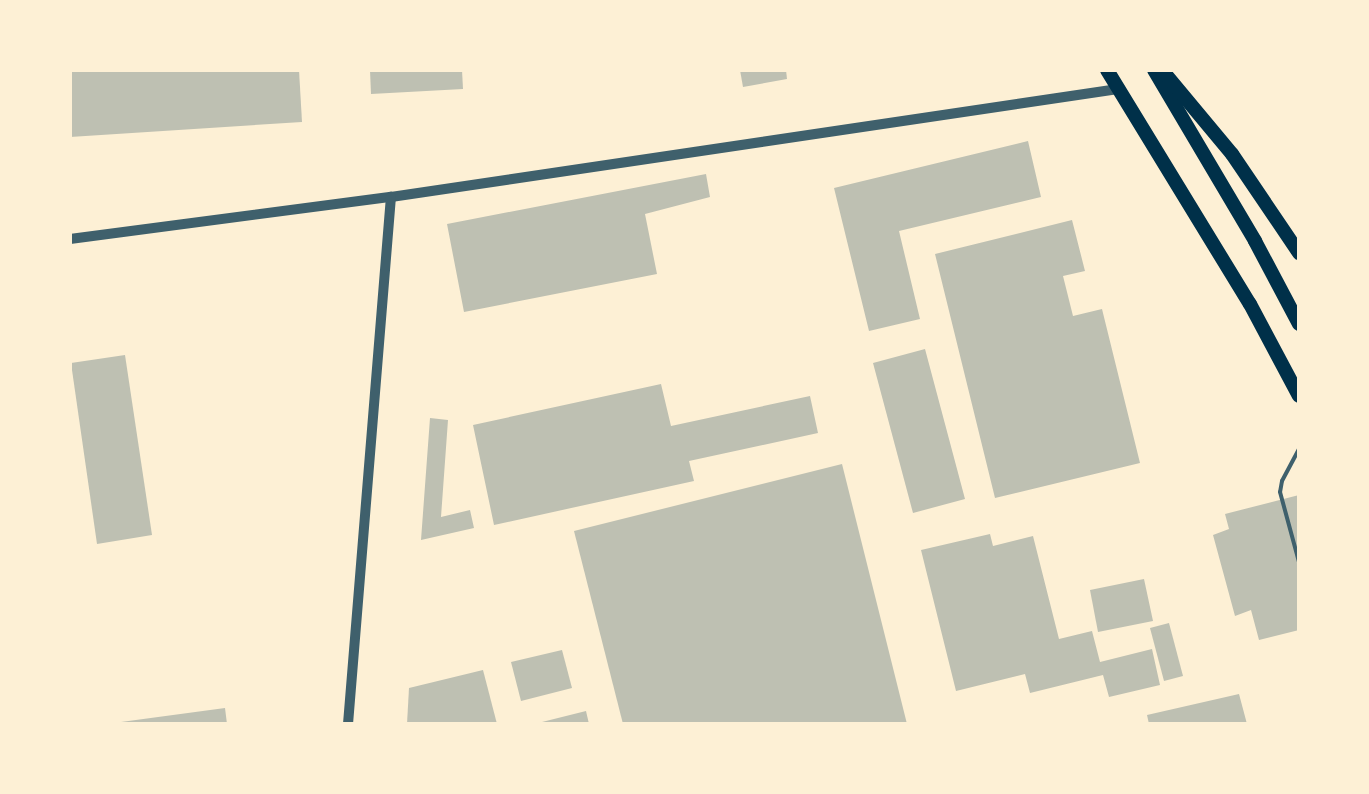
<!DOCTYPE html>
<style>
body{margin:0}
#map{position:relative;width:1369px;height:794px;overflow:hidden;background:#fdf0d5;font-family:"Space Grotesk",sans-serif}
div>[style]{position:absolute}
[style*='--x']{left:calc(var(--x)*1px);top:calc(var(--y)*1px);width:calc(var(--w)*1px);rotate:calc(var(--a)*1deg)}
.building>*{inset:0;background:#bec0b2}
.service>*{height:4px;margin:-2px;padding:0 2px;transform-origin:2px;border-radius:2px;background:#3f606c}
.tertiary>*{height:10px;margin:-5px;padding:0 5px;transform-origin:5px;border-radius:5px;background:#3f606c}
.trunk>*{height:14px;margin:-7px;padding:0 7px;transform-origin:7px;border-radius:7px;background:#003049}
span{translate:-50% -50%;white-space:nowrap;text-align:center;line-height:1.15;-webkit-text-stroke:7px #fdf0d5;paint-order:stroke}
.frame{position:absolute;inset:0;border:72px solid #fdf0d5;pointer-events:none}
</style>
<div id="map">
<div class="building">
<div style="clip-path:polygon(70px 70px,299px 70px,302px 122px,70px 137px)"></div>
<div style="clip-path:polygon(370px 70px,462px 70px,463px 89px,371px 94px)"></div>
<div style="clip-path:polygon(740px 70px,786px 70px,787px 79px,743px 87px)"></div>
<div style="clip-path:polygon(1028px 141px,1041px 197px,899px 231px,920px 319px,869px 331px,834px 188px)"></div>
<div style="clip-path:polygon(706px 174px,710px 197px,645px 214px,657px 274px,464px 312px,447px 224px)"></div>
<div style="clip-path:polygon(1072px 220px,1085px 271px,1063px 276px,1073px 316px,1102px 309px,1140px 463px,995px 498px,935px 254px)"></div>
<div style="clip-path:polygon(925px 349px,965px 499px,913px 513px,873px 363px)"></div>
<div style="clip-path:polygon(125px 355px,152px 535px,97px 544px,71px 363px)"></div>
<div style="clip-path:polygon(661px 384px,671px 426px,810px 396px,818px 433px,689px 461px,694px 481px,494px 525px,473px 425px)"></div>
<div style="clip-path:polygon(430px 418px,448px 420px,441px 517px,470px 510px,474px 528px,421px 540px)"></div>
<div style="clip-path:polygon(842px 464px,907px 724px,623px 724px,574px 531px)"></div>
<div style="clip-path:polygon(1299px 495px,1299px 630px,1259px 640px,1251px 610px,1235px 616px,1213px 535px,1229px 529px,1225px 514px)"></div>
<div style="clip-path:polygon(990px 534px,993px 546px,1033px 536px,1059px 639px,1092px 631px,1100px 662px,1152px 649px,1160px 685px,1109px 697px,1103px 675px,1030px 693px,1025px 674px,956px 691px,921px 550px)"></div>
<div style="clip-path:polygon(1144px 579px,1153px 621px,1098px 632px,1090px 590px)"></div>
<div style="clip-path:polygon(1169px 623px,1183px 676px,1164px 681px,1150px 628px)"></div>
<div style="clip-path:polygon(562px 650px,572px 688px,521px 701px,511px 662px)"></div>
<div style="clip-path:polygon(483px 670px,497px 724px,407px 724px,409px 688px)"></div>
<div style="clip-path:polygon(1239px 694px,1247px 724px,1149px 724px,1147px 715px)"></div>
<div style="clip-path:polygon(225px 708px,227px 724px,121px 724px,121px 722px)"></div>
<div style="clip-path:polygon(586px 711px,589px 724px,538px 724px,538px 723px)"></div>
</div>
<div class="service">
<div style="--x:1299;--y:449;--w:36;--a:118"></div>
<div style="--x:1282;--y:481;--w:11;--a:100"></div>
<div style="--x:1280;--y:492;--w:73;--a:74.8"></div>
</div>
<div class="tertiary">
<div style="--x:70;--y:239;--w:324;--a:-7.5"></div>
<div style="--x:391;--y:197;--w:735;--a:-8.45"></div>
<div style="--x:348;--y:724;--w:529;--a:-85.34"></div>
</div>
<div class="trunk">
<div style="--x:1107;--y:70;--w:274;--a:58.6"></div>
<div style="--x:1250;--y:304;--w:104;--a:62"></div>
<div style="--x:1154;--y:70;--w:199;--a:59.4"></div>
<div style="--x:1255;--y:241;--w:94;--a:62.1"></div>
<div style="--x:1162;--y:70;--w:109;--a:50.2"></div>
<div style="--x:1232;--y:154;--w:120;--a:55.9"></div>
</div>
<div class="frame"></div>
</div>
